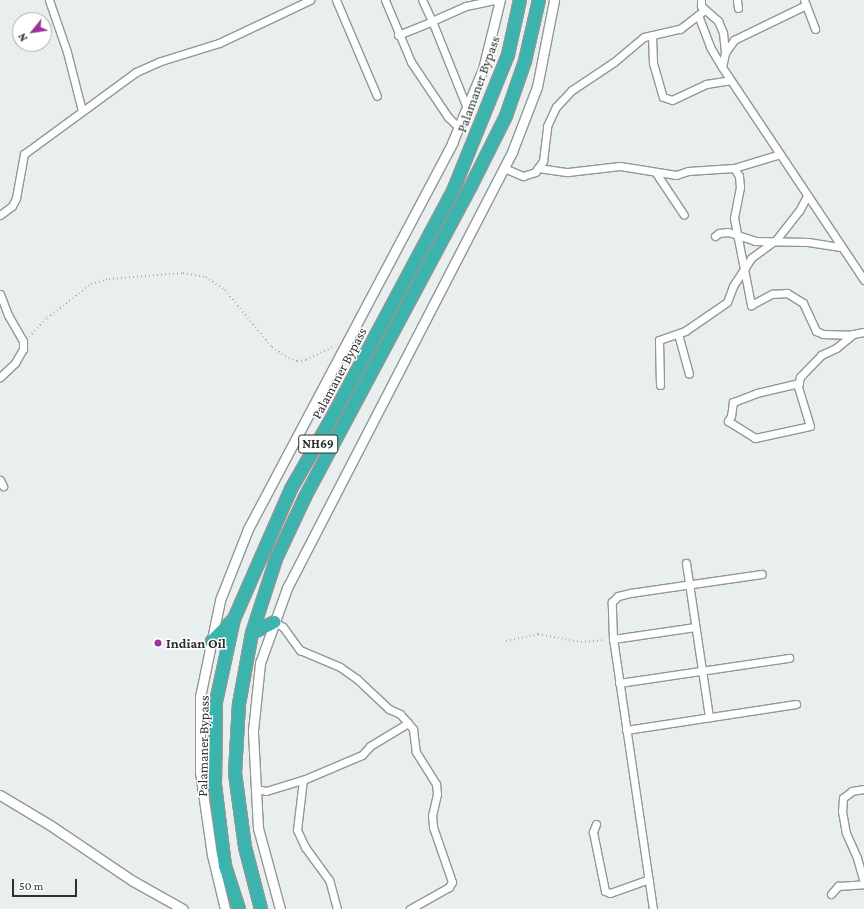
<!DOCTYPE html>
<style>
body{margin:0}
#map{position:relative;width:864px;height:909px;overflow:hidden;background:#e9eeef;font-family:"Crimson Pro",serif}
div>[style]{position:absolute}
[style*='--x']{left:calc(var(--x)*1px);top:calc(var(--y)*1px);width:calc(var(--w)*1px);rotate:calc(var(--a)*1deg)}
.path>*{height:1.5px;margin-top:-0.75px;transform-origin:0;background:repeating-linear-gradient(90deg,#acb0b1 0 1px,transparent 0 4px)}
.roads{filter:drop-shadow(1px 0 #929798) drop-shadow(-1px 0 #929798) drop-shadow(0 1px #929798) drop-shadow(0 -1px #929798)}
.street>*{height:7px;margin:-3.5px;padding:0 3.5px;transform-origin:3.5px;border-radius:3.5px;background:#fff}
.secondary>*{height:9px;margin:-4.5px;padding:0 4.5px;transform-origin:4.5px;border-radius:4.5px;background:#fff}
.highway>*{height:12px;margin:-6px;padding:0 6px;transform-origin:6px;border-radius:6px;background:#3ab4ac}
.dots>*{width:11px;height:11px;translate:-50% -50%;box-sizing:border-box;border:2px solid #fff;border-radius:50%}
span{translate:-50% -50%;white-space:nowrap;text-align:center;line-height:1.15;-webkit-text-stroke:3px #fff;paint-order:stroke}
.shield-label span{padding:1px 3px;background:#fff;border:1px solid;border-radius:3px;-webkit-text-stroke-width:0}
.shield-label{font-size:13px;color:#2f3131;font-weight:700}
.street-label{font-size:14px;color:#2f3131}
.poi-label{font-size:14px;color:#2f3131;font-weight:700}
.left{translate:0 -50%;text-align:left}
.north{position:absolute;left:12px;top:12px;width:40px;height:40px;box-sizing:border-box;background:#fff;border:1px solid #acadad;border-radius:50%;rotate:240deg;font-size:11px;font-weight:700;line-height:16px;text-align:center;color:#2f3131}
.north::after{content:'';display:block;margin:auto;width:14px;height:18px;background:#9b3498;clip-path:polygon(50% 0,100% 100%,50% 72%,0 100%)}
.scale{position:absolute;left:12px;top:879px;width:65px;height:18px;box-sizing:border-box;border:2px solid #2f3131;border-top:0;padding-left:5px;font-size:12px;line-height:14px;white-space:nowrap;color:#2f3131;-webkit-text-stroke:3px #fff;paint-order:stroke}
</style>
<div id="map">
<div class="path">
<div style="--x:29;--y:337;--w:26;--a:-47"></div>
<div style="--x:47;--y:318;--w:56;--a:-37.7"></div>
<div style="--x:91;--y:284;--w:19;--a:-16"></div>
<div style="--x:109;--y:279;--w:74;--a:-4.6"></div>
<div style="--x:183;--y:273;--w:23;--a:10"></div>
<div style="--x:206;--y:277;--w:23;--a:34"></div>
<div style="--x:225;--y:290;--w:74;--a:50.5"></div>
<div style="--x:272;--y:347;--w:16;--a:35"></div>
<div style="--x:285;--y:356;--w:13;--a:23"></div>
<div style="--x:297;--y:361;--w:9;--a:-6"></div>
<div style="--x:306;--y:360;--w:30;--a:-26"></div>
<div style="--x:506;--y:641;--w:33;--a:-12"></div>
<div style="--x:538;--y:634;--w:44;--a:10.5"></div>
<div style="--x:581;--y:642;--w:24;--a:-5"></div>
</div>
<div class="roads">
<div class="street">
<div style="--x:49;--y:0;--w:55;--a:70.9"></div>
<div style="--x:67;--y:52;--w:61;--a:75.7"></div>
<div style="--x:336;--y:0;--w:104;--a:66.9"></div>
<div style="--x:385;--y:0;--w:67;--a:67.2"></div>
<div style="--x:411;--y:62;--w:66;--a:56.1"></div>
<div style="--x:448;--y:117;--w:14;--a:45"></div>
<div style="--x:701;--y:0;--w:6;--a:90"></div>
<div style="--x:701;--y:6;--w:23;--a:41"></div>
<div style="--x:718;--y:21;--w:13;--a:67"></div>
<div style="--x:723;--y:33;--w:20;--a:84"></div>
<div style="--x:737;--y:0;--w:8;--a:83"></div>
<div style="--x:804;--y:0;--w:31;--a:69"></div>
<div style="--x:806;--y:5;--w:80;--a:154.1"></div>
<div style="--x:734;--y:40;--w:16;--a:125"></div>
<div style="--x:725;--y:53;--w:14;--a:102"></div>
<div style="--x:722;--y:67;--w:256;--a:56.3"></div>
<div style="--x:698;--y:15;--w:34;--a:69"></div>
<div style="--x:710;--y:47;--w:23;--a:59"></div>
<div style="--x:398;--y:35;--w:37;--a:-22"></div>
<div style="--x:432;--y:21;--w:23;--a:-115"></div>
<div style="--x:652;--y:35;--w:28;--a:88"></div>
<div style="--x:653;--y:63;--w:35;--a:74"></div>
<div style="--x:663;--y:97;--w:9;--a:18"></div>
<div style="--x:672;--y:100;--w:38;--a:-25"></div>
<div style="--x:706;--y:84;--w:24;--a:-9"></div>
<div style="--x:467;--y:108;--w:94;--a:-111.9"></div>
<div style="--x:432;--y:21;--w:37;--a:-24"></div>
<div style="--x:466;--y:6;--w:29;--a:-12"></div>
<div style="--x:504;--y:168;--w:21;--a:23"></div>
<div style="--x:523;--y:176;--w:13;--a:-18"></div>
<div style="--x:535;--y:172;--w:14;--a:-54"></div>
<div style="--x:543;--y:161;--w:35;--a:-83"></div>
<div style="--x:547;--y:126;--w:21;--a:-65"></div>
<div style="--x:556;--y:107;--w:23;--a:-47"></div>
<div style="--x:572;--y:90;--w:50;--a:-33.7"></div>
<div style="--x:614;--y:62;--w:39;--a:-40"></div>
<div style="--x:644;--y:37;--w:37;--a:-13"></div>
<div style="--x:680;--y:29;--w:31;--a:-38"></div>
<div style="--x:538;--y:168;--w:30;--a:8"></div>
<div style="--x:568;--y:172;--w:52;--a:-6.6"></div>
<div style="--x:620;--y:166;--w:57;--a:9.1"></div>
<div style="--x:676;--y:175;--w:13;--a:-18"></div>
<div style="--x:688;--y:171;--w:46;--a:-3.7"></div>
<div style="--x:734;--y:168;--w:48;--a:-16.9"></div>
<div style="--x:734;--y:168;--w:9;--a:58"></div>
<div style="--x:739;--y:176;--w:11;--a:85"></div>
<div style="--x:740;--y:187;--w:32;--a:101"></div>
<div style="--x:734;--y:218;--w:89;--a:78.9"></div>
<div style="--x:751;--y:305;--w:24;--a:-28"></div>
<div style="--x:772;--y:294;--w:15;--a:-4"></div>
<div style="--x:787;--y:293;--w:19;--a:32"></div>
<div style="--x:803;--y:303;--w:31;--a:65"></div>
<div style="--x:816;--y:331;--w:8;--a:23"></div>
<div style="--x:823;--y:334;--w:25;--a:2"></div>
<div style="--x:848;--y:335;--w:16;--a:-11"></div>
<div style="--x:656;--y:173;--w:50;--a:56.3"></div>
<div style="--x:0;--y:215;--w:15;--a:-37"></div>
<div style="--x:12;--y:206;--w:9;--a:-63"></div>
<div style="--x:16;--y:198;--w:45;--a:-79.7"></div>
<div style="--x:24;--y:154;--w:139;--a:-36.2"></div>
<div style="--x:136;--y:72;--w:27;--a:-24"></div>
<div style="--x:161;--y:61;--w:61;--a:-17.2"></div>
<div style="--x:219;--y:43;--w:101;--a:-25.3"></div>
<div style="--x:715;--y:236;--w:5;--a:-37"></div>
<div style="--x:719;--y:233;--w:9;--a:-6"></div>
<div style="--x:728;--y:232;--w:28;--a:18"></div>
<div style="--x:755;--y:241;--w:53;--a:1.1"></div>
<div style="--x:808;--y:242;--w:33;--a:9"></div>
<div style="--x:0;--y:294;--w:22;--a:69"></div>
<div style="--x:8;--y:315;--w:30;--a:60"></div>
<div style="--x:23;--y:341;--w:8;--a:90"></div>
<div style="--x:23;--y:349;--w:16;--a:120"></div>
<div style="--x:15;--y:363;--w:21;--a:137"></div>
<div style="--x:678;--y:334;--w:41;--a:74.6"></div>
<div style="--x:799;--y:383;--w:43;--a:166.6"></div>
<div style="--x:757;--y:393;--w:26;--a:159"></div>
<div style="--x:733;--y:402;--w:14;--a:98"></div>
<div style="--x:731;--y:416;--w:6;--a:121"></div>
<div style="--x:728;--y:421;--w:32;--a:32"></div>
<div style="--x:755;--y:438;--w:56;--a:-12.3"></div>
<div style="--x:810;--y:426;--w:41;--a:-107.1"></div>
<div style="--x:798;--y:387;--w:10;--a:-79"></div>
<div style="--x:800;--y:377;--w:30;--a:-46"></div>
<div style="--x:821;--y:355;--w:17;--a:-25"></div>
<div style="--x:836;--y:348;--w:21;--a:-39"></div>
<div style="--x:660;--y:385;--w:45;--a:-91.3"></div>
<div style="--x:659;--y:340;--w:28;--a:-19"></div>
<div style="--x:685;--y:331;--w:51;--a:-34.6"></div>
<div style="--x:727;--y:302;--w:17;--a:-69"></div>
<div style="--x:733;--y:286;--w:33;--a:-57"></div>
<div style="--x:751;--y:258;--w:31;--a:-36"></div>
<div style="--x:776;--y:240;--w:37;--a:-52"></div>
<div style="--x:799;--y:211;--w:17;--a:-62"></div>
<div style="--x:0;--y:480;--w:7;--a:63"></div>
<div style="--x:686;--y:563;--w:156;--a:81.5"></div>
<div style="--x:275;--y:622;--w:9;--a:32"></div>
<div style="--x:283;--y:627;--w:29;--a:54"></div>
<div style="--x:300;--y:650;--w:43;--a:23"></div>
<div style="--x:340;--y:667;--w:21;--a:35"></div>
<div style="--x:357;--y:679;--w:44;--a:43.2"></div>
<div style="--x:389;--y:709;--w:12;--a:24"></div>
<div style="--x:400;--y:714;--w:12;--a:48"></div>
<div style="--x:613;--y:639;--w:83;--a:-8.3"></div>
<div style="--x:619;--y:683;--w:172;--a:-8.4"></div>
<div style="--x:626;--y:730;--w:172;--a:-8.7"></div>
<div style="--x:256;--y:789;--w:10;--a:11"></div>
<div style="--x:266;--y:791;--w:39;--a:-17"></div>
<div style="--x:864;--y:789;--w:12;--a:171"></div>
<div style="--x:852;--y:791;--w:11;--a:142"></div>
<div style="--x:843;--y:798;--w:13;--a:94"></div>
<div style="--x:842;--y:811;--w:22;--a:80"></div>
<div style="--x:846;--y:833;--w:27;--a:66"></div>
<div style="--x:857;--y:858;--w:26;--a:74"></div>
<div style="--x:596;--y:824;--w:9;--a:111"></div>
<div style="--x:593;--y:832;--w:60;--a:78.5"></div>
<div style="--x:605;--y:891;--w:5;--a:22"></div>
<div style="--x:610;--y:893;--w:41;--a:-19.7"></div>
<div style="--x:831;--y:894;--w:11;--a:-49"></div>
<div style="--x:838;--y:886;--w:26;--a:-4"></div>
<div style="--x:337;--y:909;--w:30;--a:-105"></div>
<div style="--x:329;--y:880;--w:41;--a:-126"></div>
<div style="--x:305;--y:847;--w:19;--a:-115"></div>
<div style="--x:297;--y:830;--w:50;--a:-83.2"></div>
<div style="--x:303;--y:780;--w:64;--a:-23"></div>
<div style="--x:362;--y:755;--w:12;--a:-48"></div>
<div style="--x:370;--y:746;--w:44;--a:-31.2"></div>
<div style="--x:408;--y:723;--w:8;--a:50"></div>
<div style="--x:413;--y:729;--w:23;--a:83"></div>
<div style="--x:416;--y:752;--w:38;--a:58"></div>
<div style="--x:436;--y:784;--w:10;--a:84"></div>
<div style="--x:437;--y:794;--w:22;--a:103"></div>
<div style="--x:432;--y:815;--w:12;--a:85"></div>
<div style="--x:433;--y:827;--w:58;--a:70.9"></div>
<div style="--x:452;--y:882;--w:6;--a:121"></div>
<div style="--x:449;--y:887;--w:45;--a:150.6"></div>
<div style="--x:653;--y:909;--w:273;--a:-98.4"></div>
<div style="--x:613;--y:639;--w:37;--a:-92"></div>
<div style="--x:612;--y:602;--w:8;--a:-45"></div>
<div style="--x:618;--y:596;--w:12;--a:-14"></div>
<div style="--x:630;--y:593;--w:133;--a:-8.2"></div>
</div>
<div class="secondary">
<div style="--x:0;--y:795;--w:58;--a:31"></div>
<div style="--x:50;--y:825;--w:100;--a:34"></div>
<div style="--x:133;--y:881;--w:57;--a:29.2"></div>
<div style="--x:225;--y:909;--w:56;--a:-103.5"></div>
<div style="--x:212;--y:855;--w:84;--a:-98.2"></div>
<div style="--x:200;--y:772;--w:75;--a:-90"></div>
<div style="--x:200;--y:697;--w:99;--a:-78.3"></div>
<div style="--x:220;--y:600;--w:76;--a:-68.5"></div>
<div style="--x:248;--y:529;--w:437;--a:-62.1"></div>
<div style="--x:452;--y:143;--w:80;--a:-67.3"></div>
<div style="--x:483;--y:69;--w:71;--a:-76.2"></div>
<div style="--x:280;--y:909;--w:84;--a:-105.2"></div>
<div style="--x:258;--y:828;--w:97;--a:-93"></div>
<div style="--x:253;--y:731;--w:68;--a:-84.1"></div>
<div style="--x:260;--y:663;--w:80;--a:-70.2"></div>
<div style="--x:287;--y:588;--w:491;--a:-62.7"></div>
<div style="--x:512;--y:152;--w:70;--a:-69"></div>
<div style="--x:537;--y:87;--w:89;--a:-78.9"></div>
</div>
<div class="highway">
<div style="--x:252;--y:633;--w:25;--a:-26"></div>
<div style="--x:212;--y:641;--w:31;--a:-45"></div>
<div style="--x:239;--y:909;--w:45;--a:-108"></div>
<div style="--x:225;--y:866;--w:82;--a:-97"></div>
<div style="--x:215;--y:785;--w:83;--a:-89.3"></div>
<div style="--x:216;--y:702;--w:85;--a:-77.8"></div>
<div style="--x:234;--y:619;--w:142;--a:-66.3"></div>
<div style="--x:291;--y:489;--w:76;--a:-60.1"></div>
<div style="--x:329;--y:423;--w:263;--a:-61.9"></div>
<div style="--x:453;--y:191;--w:147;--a:-68"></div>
<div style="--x:508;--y:55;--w:56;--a:-77.7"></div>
<div style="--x:261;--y:909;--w:64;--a:-104.5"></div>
<div style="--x:245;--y:847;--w:75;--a:-97.7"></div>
<div style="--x:235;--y:773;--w:69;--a:-86.7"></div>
<div style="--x:239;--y:704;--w:72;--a:-79.6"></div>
<div style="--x:252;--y:633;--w:78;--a:-72"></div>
<div style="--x:276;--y:559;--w:68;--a:-64.9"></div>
<div style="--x:305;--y:497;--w:350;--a:-61.9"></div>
<div style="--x:470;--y:188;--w:80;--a:-63.4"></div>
<div style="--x:506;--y:116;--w:58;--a:-70.9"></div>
<div style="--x:525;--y:61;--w:63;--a:-77.1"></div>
</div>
</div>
<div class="dots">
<div style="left:158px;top:643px;background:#9b3498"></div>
</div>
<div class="shield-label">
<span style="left:318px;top:444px">NH69</span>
</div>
<div class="street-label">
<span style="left:478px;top:84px;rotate:-70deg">Palamaner Bypass</span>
<span style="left:339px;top:373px;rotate:-62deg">Palamaner Bypass</span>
<span style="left:203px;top:746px;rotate:-89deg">Palamaner Bypass</span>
</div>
<div class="poi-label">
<span class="left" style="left:166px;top:643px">Indian Oil</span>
</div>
<div class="north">N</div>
<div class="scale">50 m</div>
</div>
